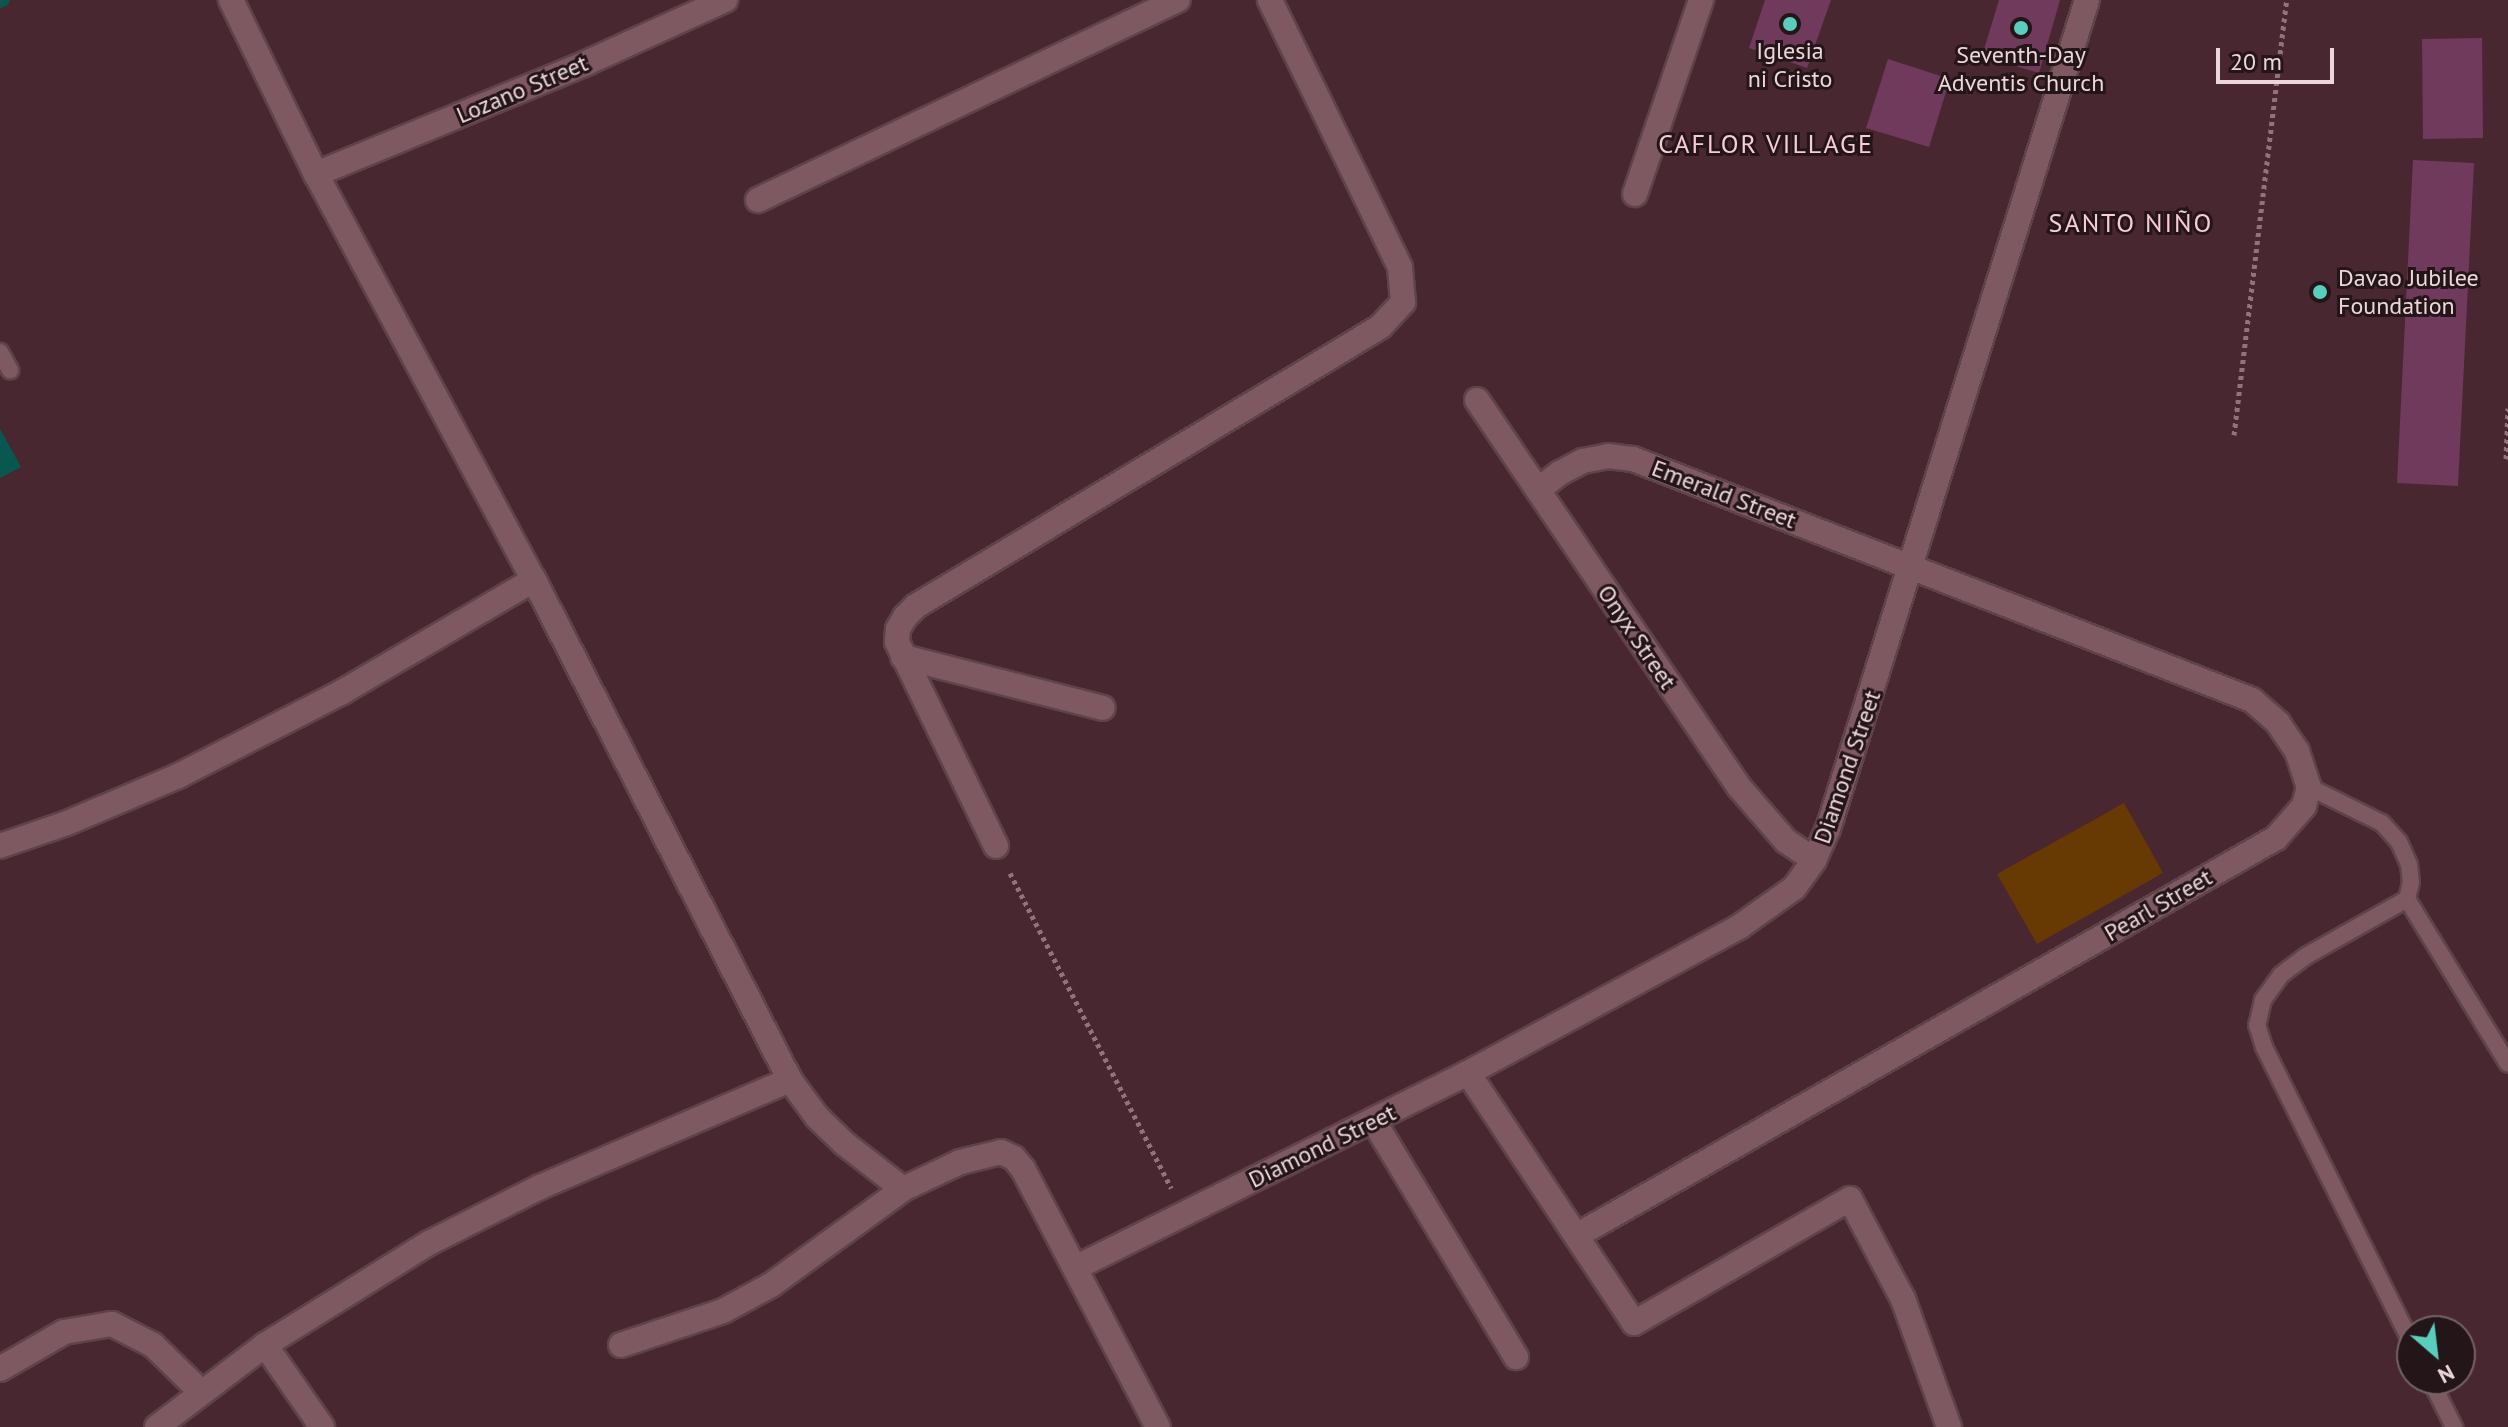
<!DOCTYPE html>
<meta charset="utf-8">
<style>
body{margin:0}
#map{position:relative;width:2508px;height:1427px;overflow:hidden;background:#482730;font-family:"PT Sans",sans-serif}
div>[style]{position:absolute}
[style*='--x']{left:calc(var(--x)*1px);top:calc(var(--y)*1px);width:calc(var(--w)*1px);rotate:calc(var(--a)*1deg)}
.green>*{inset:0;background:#683a03}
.water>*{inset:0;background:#09584f}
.stream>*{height:12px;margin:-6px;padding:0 6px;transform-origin:6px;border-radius:6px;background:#09584f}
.building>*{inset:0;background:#703a5d}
.path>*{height:5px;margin-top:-2.5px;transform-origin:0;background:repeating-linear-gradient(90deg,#90747a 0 4px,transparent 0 8px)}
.roads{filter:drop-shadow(2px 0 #5f434a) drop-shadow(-2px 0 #5f434a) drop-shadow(0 2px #5f434a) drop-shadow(0 -2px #5f434a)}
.lane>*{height:16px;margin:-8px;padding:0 8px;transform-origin:8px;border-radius:8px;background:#7e5962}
.street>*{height:24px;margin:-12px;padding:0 12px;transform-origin:12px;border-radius:12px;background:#7e5962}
.dots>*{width:22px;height:22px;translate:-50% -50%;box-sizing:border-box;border:4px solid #241519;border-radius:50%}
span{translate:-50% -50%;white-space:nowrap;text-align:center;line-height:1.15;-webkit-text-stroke:6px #241519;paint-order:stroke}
.poi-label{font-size:24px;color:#ecd6da}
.left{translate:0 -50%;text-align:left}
.street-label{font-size:24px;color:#ecd6da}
.neighbourhood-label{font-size:26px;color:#f8ccd6;letter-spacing:2px}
.north{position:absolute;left:2396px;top:1315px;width:80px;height:80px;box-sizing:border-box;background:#241519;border:2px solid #746266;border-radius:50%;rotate:152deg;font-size:22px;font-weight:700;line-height:32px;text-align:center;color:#ecd6da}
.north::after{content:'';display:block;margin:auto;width:28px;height:36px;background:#5acebd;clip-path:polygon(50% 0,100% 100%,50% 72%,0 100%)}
.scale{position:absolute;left:2216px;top:48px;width:118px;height:36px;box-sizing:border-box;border:4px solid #ecd6da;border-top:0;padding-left:10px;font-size:24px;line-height:28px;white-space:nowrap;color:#ecd6da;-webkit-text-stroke:6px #241519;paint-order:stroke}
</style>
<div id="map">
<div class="green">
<div style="clip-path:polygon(2124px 803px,2163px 873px,2037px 944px,1997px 874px)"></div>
</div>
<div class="water">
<div style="clip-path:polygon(0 429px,21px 467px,0 478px)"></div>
</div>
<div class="stream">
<div style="--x:0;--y:2;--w:4;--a:-27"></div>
</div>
<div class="building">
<div style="clip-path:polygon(1765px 0,1831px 0,1807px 68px,1749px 48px)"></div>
<div style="clip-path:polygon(1999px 0,2060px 0,2039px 73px,1982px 56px)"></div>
<div style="clip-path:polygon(2482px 38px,2483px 138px,2423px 139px,2422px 39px)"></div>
<div style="clip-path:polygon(1888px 59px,1950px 79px,1929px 147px,1866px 128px)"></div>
<div style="clip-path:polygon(2413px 160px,2474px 163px,2458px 486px,2397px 483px)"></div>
</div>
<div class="path">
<div style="--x:2234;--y:435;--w:438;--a:-83.1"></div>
<div style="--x:2506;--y:459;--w:51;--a:-87.8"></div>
<div style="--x:1010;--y:873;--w:354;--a:62.9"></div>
</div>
<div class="roads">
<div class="lane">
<div style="--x:0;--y:352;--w:21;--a:61"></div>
<div style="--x:2309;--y:787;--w:81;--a:26.3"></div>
<div style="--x:2382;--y:823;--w:25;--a:48"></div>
<div style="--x:2399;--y:842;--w:24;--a:66"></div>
<div style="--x:2409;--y:864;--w:18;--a:84"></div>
<div style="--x:2411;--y:882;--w:17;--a:103"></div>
<div style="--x:2407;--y:899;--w:193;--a:58.5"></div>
<div style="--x:2407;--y:899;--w:116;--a:150.6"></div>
<div style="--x:2306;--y:956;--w:31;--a:143"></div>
<div style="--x:2281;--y:975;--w:31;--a:126"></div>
<div style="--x:2263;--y:1000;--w:26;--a:103"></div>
<div style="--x:2257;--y:1025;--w:23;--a:72"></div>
<div style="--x:2264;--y:1047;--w:332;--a:63.5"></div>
<div style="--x:2430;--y:1379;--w:54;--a:63.4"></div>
</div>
<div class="street">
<div style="--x:231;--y:0;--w:194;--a:64"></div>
<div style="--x:316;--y:174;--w:461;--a:61.8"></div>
<div style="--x:534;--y:580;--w:562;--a:62.89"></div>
<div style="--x:790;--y:1080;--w:46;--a:53.9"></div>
<div style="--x:817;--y:1117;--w:39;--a:44"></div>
<div style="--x:845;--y:1144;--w:73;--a:37.8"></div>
<div style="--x:316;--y:174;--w:292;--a:-22.3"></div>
<div style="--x:586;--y:63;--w:153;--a:-24.4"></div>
<div style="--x:1635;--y:194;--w:205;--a:-71.2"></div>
<div style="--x:758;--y:200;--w:465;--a:-25.5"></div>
<div style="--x:1477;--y:400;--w:467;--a:55.9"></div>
<div style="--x:1739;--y:787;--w:72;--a:49"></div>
<div style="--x:1786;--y:841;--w:34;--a:34"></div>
<div style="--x:1538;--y:490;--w:28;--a:-38"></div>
<div style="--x:1560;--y:473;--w:26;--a:-28"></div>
<div style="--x:1583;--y:461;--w:25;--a:-11"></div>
<div style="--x:1608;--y:456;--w:25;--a:7"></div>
<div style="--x:1633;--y:459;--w:664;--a:21.27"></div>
<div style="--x:2252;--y:700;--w:35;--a:41"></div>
<div style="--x:2278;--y:723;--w:34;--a:56"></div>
<div style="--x:2297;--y:751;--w:38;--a:72"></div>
<div style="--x:2309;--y:787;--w:20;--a:105"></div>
<div style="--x:2304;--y:806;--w:43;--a:131.2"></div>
<div style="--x:2276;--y:838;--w:805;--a:150.38"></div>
<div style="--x:903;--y:657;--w:206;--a:14.3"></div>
<div style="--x:0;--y:846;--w:71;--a:-18.9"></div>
<div style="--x:67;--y:823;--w:121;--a:-22.9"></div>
<div style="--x:178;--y:776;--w:184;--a:-27.1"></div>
<div style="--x:342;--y:692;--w:222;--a:-30.3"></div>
<div style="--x:996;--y:846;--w:227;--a:-115.9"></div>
<div style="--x:897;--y:642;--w:13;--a:-86"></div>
<div style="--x:898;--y:629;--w:14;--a:-60"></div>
<div style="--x:905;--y:617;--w:16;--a:-45"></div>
<div style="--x:916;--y:606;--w:541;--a:-31.02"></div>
<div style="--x:1380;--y:327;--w:34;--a:-47"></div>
<div style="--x:1403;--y:302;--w:35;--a:-95"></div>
<div style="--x:1400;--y:267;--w:297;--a:-116"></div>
<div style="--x:1468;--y:1073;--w:300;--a:56.4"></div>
<div style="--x:1634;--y:1323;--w:249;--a:-29.9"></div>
<div style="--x:1850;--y:1199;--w:113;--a:62.1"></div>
<div style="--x:1903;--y:1299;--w:136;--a:70.2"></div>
<div style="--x:1373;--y:1120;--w:277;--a:58.9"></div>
<div style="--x:1075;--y:1268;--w:439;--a:-26.4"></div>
<div style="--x:1468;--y:1073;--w:308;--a:-28.3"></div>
<div style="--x:1739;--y:927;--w:67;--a:-35.3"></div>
<div style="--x:1794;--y:888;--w:34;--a:-54"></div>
<div style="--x:1814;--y:860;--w:34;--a:-66"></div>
<div style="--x:1828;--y:829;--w:869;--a:-72.65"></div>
<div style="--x:265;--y:1345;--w:100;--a:55.2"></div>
<div style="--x:621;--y:1345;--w:108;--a:-18.4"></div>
<div style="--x:723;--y:1311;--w:55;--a:-28.4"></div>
<div style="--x:771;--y:1285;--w:163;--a:-36"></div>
<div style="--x:903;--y:1189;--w:63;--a:-25.3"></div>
<div style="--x:960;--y:1162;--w:42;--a:-13.7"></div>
<div style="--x:1001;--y:1152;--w:14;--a:25"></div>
<div style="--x:1014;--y:1158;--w:14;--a:51"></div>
<div style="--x:1023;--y:1169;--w:291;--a:62.4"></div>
<div style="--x:0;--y:1369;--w:74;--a:-30"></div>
<div style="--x:64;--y:1332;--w:49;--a:-9.5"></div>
<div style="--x:112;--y:1324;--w:46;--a:27.1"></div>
<div style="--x:153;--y:1345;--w:67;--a:44.4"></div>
<div style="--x:157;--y:1427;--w:136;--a:-37.2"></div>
<div style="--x:265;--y:1345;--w:193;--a:-31.9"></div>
<div style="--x:429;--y:1243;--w:124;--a:-26.8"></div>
<div style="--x:540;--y:1187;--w:272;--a:-23.2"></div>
</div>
</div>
<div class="dots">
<div style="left:1790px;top:24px;background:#5acebd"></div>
<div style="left:2021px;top:28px;background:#5acebd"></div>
<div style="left:2320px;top:292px;background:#5acebd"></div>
</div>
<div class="poi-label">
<span style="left:1790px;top:65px">Iglesia<br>ni Cristo</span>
<span style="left:2021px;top:69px">Seventh-Day<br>Adventis Church</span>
<span class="left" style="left:2338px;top:292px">Davao Jubilee<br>Foundation</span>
</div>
<div class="street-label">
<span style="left:522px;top:89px;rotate:-23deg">Lozano Street</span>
<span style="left:1724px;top:494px;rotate:21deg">Emerald Street</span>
<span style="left:1637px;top:637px;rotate:56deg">Onyx Street</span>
<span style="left:1847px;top:767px;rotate:-71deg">Diamond Street</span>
<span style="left:2158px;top:905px;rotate:-30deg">Pearl Street</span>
<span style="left:1322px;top:1146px;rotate:-26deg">Diamond Street</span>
</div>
<div class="neighbourhood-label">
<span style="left:1766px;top:144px">CAFLOR VILLAGE</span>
<span style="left:2131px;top:223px">SANTO NIÑO</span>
</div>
<div class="north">N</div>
<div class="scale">20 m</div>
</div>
